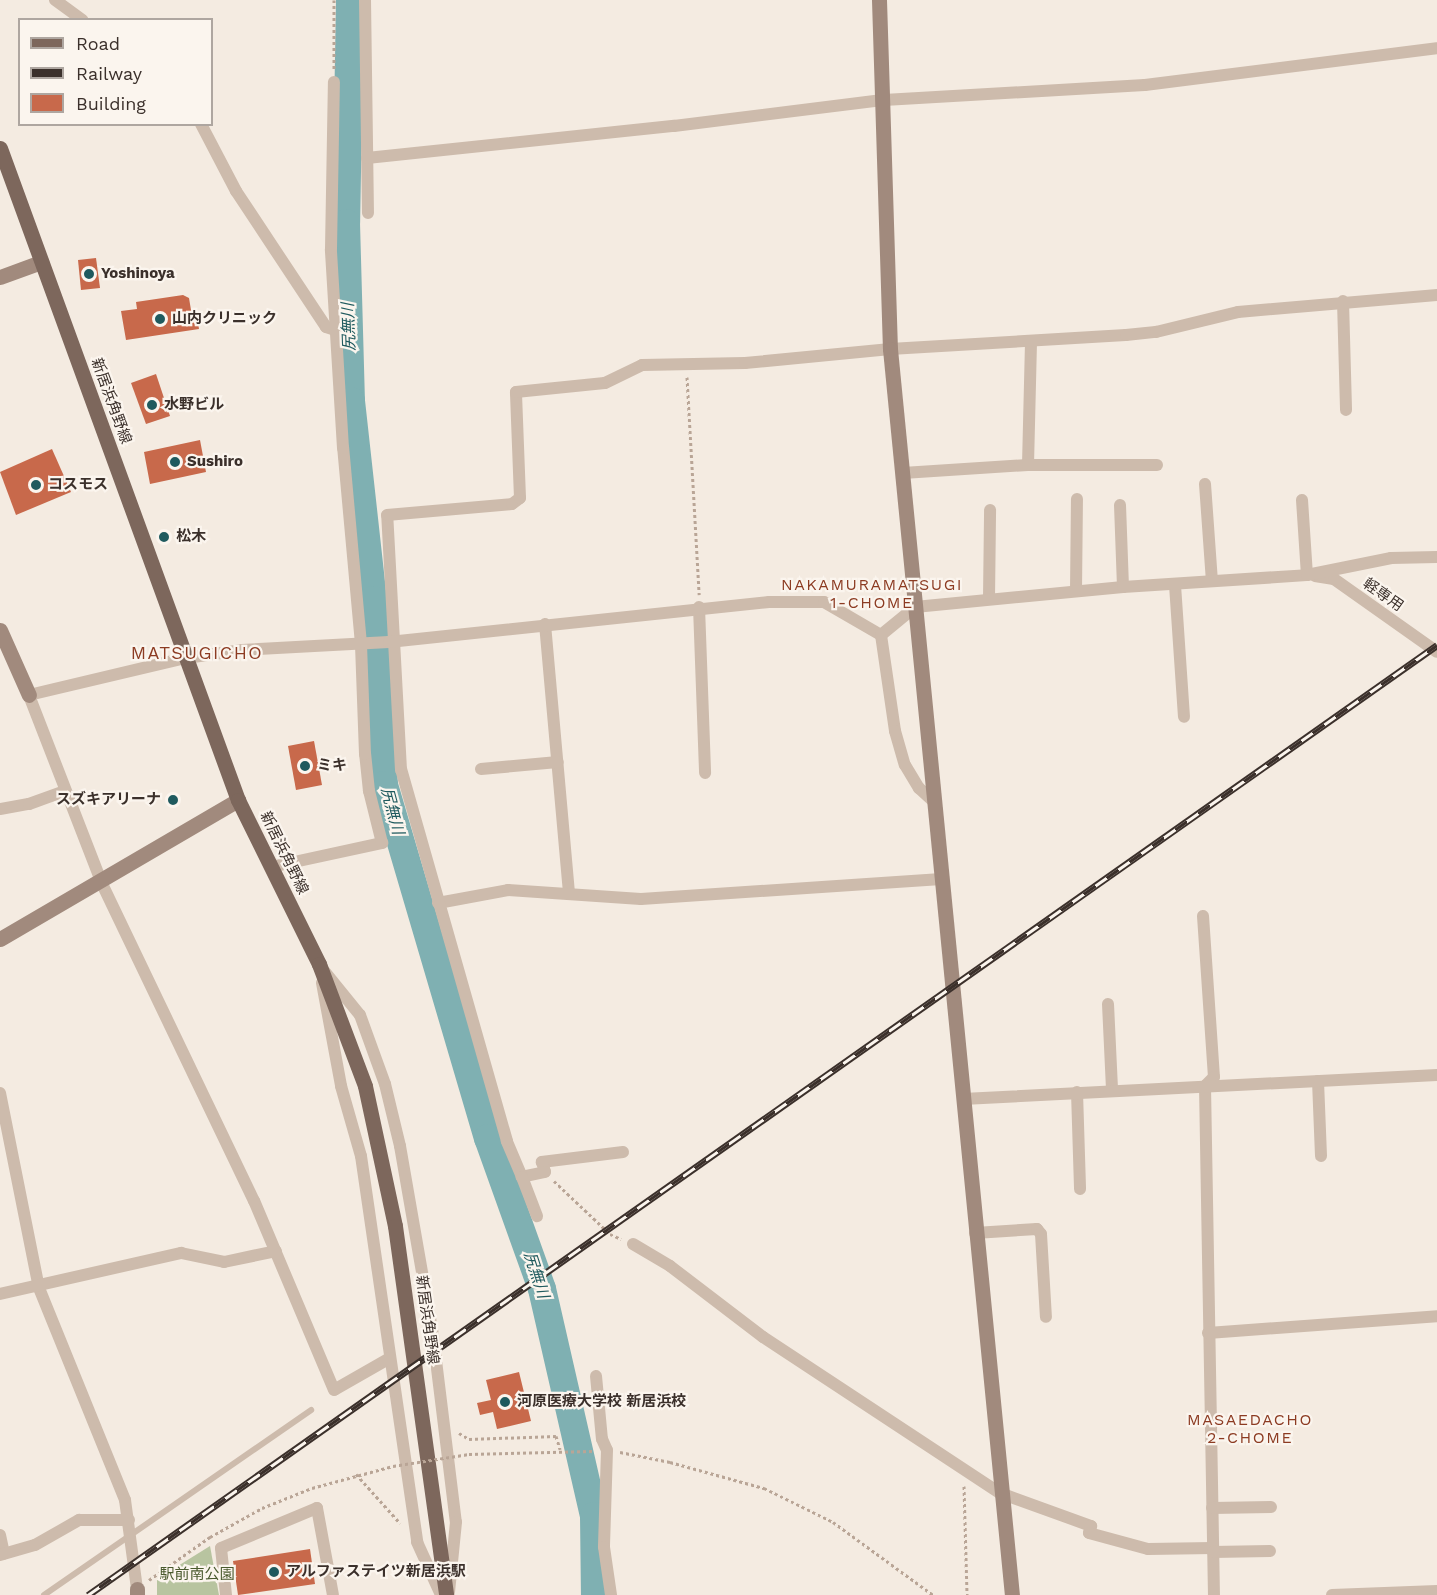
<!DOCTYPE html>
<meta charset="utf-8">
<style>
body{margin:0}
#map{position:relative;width:1437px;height:1595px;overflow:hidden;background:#f4ebe1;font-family:"Work Sans","Noto Sans JP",sans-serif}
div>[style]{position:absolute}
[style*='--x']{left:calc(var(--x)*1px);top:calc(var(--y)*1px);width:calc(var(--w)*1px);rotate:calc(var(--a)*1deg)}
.green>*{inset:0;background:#b8c4a0}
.river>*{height:28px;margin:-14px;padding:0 14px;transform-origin:14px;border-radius:14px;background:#7fb0b2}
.building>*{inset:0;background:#c8694b}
.path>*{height:3px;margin-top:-1.5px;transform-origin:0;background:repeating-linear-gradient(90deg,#b9a596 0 3px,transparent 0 6px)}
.lane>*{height:6px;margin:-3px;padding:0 3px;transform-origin:3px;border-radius:3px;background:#cdbbac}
.street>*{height:12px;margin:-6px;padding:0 6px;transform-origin:6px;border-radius:6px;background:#cdbbac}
.secondary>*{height:15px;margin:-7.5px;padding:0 7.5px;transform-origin:7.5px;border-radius:7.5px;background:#a18a7d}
.primary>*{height:15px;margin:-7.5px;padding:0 7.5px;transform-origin:7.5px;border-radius:7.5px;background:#7d675c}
.rail>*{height:7px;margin-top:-3.5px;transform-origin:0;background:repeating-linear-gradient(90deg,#fbf5ee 0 14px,#3b302b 0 28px);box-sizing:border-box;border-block:2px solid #3b302b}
.path-bridge>*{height:3px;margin-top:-1.5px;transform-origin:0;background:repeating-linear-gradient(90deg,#b9a596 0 3px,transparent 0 6px)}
.dots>*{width:16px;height:16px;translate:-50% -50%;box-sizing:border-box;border:3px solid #fbf5ee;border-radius:50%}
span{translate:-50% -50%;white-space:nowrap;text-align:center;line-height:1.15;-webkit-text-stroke:4.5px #fbf5ee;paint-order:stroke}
.poi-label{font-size:15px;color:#3b302b;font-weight:700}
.left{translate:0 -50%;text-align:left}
.right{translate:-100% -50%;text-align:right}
.street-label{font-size:15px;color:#3b302b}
.park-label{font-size:15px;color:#4a5a2e}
.water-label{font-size:16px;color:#1f5a5e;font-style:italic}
.neighbourhood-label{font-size:16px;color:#8c3b22;letter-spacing:1.5px}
.quarter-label{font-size:18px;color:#8c3b22;letter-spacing:1.5px}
.legend{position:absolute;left:18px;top:18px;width:195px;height:108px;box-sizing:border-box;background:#fbf5ee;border:2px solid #aea6a0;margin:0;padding:8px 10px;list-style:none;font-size:18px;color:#3b302b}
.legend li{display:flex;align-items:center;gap:12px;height:30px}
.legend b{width:30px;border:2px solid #aea6a0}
</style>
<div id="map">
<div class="green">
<div style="clip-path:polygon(210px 1546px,219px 1595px,157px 1595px,157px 1579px)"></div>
</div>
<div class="river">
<div style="--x:350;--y:0;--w:223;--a:91"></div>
<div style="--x:346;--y:223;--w:178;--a:88.4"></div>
<div style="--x:351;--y:401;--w:200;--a:83.7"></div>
<div style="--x:373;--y:600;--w:185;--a:86.6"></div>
<div style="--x:384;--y:785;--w:368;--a:73.6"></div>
<div style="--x:488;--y:1138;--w:160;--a:70.3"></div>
<div style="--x:542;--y:1289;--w:233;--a:77.1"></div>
<div style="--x:594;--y:1516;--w:79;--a:89.3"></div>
</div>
<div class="building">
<div style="clip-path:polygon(96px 258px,100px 288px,81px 290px,78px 260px)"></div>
<div style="clip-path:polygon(183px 295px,189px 298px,191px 310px,196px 310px,199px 329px,126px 340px,121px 311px,137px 309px,136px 302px)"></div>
<div style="clip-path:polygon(156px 374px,170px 416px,146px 424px,131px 383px)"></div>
<div style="clip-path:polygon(200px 440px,206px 472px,150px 484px,144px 452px)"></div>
<div style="clip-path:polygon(52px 449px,71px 492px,16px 515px,0 472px)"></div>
<div style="clip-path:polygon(314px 741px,322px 785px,296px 790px,288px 746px)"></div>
<div style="clip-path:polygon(519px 1372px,531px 1421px,497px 1429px,493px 1412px,480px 1415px,477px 1403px,491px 1400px,486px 1380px)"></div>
<div style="clip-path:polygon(310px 1549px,315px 1584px,238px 1595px,233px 1561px)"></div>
</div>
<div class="path">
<div style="--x:334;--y:0;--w:70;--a:90"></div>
<div style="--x:687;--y:377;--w:218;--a:86.8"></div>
<div style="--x:554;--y:1181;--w:77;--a:43.4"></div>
<div style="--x:610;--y:1234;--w:12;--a:24"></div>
<div style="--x:459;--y:1433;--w:12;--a:31"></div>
<div style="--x:469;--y:1439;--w:87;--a:-2"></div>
<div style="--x:556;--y:1436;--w:14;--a:73"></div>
<div style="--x:620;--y:1452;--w:51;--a:11.3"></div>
<div style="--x:670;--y:1462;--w:98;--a:15.5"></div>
<div style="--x:764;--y:1488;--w:77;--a:26.2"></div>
<div style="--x:833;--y:1522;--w:124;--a:36.1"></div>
<div style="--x:469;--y:1454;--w:124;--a:-1.4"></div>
<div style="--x:356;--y:1474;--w:66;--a:48.1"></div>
<div style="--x:964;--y:1486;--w:109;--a:88.4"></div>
<div style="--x:149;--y:1580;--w:75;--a:-35.2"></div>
<div style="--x:210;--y:1537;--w:60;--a:-29.1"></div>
<div style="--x:262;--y:1508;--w:54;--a:-21.8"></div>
<div style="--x:312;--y:1488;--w:84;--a:-15.2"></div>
</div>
<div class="lane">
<div style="--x:44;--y:1595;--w:325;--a:-34.7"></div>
</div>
<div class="street">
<div style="--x:55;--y:0;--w:34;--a:36"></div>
<div style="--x:365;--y:0;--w:213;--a:89.2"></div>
<div style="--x:201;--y:124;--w:76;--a:62.4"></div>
<div style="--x:236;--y:191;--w:163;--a:56.5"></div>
<div style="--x:326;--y:327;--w:9;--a:18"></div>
<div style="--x:367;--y:158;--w:309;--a:-6"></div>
<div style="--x:674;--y:126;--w:212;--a:-7.1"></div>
<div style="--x:884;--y:100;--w:261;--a:-3.3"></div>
<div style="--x:1145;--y:85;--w:294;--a:-7.2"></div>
<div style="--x:1343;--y:301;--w:109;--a:88.4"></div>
<div style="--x:1028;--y:465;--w:122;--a:-88.6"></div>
<div style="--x:903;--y:473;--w:125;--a:-3.7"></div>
<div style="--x:1028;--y:465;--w:129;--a:0"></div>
<div style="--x:1205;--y:484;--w:97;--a:85.9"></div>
<div style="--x:1302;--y:500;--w:75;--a:86.2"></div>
<div style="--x:1120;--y:505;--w:82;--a:87.9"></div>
<div style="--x:1315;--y:576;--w:19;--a:9"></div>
<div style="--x:1334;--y:579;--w:126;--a:35.3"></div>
<div style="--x:1175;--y:585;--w:132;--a:86.1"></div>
<div style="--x:1076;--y:591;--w:92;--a:-89.4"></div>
<div style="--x:989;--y:598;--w:88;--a:-89.3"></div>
<div style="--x:699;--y:607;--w:166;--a:87.9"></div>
<div style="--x:545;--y:624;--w:270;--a:84.9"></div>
<div style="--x:881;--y:635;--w:97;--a:81.7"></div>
<div style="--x:895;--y:731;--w:35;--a:74"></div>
<div style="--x:905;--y:765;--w:27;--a:59"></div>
<div style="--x:919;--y:788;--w:19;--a:43"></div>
<div style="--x:481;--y:769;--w:77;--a:-5.2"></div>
<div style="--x:0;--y:809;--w:29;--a:-10"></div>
<div style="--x:29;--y:804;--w:37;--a:-20"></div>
<div style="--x:271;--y:867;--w:114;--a:-12.2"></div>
<div style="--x:382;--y:843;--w:54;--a:-104"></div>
<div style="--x:369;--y:791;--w:37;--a:-96"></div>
<div style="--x:365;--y:754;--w:110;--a:-92.1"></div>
<div style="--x:361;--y:644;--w:197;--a:-95.2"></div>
<div style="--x:343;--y:448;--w:199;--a:-93.5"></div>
<div style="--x:331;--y:249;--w:167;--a:-89"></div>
<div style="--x:438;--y:903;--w:71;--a:-10.5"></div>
<div style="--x:508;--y:890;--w:133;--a:3.9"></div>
<div style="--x:641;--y:899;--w:301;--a:-3.8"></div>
<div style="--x:1203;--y:916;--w:161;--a:86.1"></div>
<div style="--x:1214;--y:1077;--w:13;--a:135"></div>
<div style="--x:1205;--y:1086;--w:509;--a:88.99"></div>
<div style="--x:325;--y:972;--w:55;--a:50.9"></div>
<div style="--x:360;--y:1015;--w:73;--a:70.1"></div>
<div style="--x:385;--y:1084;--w:64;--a:76.4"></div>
<div style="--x:400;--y:1146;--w:193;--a:80.1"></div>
<div style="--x:433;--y:1336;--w:187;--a:83"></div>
<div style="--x:456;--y:1522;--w:70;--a:95.7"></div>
<div style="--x:322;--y:983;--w:105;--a:79.5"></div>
<div style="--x:341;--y:1086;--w:73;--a:74.1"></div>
<div style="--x:361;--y:1156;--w:390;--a:81.7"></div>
<div style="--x:417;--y:1542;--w:58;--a:65.6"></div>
<div style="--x:1108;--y:1004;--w:84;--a:87.3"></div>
<div style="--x:1318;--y:1081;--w:75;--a:87.7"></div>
<div style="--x:1077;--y:1092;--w:97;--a:88.2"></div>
<div style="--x:0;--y:1093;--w:199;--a:78.7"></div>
<div style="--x:39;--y:1288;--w:229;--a:67.9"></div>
<div style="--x:125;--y:1500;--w:90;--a:82.3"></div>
<div style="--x:963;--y:1099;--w:475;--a:-2.9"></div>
<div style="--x:623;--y:1152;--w:82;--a:173"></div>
<div style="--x:542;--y:1162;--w:10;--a:73"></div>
<div style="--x:545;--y:1172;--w:24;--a:168"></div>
<div style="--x:522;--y:1177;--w:39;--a:-113"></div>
<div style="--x:507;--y:1141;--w:386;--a:-105.9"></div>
<div style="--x:401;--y:770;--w:255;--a:-93.1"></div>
<div style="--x:387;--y:515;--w:125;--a:-5"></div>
<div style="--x:512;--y:504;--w:10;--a:-37"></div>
<div style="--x:520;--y:498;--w:106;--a:-92.2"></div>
<div style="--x:516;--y:392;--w:89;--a:-5.8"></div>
<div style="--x:605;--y:383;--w:41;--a:-25.9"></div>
<div style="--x:642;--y:365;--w:103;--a:-1.1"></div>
<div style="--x:745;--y:363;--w:146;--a:-5.5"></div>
<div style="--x:890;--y:349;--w:236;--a:-3.4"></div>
<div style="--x:1126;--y:335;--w:30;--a:-6"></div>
<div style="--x:1156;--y:332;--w:84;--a:-13.7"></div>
<div style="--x:1238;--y:312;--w:200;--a:-4.9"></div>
<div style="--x:522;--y:1177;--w:42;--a:69"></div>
<div style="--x:975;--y:1233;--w:62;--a:-3.7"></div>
<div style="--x:1037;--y:1229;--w:6;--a:51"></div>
<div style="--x:1041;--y:1234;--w:83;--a:86.6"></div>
<div style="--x:633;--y:1244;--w:43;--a:30.7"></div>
<div style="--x:670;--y:1266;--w:117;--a:37.4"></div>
<div style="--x:763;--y:1337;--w:284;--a:33.4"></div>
<div style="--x:1000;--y:1493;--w:97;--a:19.9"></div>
<div style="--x:1091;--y:1526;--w:7;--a:106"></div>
<div style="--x:1089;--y:1533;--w:61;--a:15.2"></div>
<div style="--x:1148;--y:1549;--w:65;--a:-0.9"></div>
<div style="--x:0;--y:1294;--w:186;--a:-12.8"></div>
<div style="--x:181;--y:1253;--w:44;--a:11.8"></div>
<div style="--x:224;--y:1262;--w:53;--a:-11.9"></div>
<div style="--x:1208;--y:1333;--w:230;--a:-4.2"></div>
<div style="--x:390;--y:1358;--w:64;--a:150.3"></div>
<div style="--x:334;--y:1390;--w:205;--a:-112.9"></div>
<div style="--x:254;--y:1201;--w:355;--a:-115.6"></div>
<div style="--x:101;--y:881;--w:199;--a:-111.2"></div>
<div style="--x:29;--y:695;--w:161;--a:-13.3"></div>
<div style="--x:186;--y:658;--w:57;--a:-8.1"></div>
<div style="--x:242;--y:650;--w:147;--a:-3.1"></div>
<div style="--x:389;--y:642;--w:382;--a:-6"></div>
<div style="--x:769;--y:602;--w:55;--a:0"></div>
<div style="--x:824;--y:602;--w:66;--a:30.1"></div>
<div style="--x:881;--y:635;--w:44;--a:-39.5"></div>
<div style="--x:915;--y:607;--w:209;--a:-5.5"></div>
<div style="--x:1123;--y:587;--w:184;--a:-3.7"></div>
<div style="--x:1307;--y:575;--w:86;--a:-11.4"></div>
<div style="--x:1391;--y:558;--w:46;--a:-1.2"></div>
<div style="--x:596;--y:1376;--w:63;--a:84.6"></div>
<div style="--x:602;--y:1439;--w:12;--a:66"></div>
<div style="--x:607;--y:1450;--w:97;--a:91.8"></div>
<div style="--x:604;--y:1547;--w:49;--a:81.7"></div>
<div style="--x:1212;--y:1508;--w:59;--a:-1"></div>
<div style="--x:0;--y:1535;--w:19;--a:78"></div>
<div style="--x:1213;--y:1552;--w:57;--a:-1"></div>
<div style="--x:0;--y:1555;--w:36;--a:-16"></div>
<div style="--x:35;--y:1545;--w:51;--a:-29.6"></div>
<div style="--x:79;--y:1520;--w:50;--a:0"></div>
<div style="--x:226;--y:1595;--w:47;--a:-96.1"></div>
<div style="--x:221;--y:1548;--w:104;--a:-22.6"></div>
<div style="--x:317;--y:1508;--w:88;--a:79.6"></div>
<div style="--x:1332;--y:1595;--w:105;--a:-2.2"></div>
</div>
<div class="secondary">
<div style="--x:879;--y:0;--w:349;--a:88.2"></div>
<div style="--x:890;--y:349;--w:1252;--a:84.41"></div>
<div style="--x:0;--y:277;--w:44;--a:-20.1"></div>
<div style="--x:0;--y:630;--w:71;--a:66"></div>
<div style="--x:0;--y:939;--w:276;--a:-30.3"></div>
<div style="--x:137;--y:1589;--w:6;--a:90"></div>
</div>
<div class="primary">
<div style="--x:0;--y:148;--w:694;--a:69.95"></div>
<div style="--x:238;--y:800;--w:183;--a:63.7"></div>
<div style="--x:319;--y:964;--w:130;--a:69.3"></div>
<div style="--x:365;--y:1086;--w:143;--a:77.9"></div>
<div style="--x:395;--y:1226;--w:373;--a:82.1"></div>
</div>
<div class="rail">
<div style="--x:88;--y:1595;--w:1650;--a:-35.15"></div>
</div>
<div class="path-bridge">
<div style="--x:393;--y:1466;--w:77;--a:-9"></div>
</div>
<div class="dots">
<div style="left:89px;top:274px;background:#1f5a5e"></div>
<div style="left:160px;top:319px;background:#1f5a5e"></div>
<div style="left:152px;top:405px;background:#1f5a5e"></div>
<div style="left:175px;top:462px;background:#1f5a5e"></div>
<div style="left:36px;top:485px;background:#1f5a5e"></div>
<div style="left:164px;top:537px;background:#1f5a5e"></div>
<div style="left:305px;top:766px;background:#1f5a5e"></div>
<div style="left:173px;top:800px;background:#1f5a5e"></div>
<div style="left:505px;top:1402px;background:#1f5a5e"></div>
<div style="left:274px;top:1572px;background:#1f5a5e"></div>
</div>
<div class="poi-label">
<span class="left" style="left:101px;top:274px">Yoshinoya</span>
<span class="left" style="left:172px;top:319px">山内クリニック</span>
<span class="left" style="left:164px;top:405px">水野ビル</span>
<span class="left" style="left:187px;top:462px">Sushiro</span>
<span class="left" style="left:48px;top:485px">コスモス</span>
<span class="left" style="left:176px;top:537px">松木</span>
<span class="left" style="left:317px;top:766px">ミキ</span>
<span class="right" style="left:161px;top:800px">スズキアリーナ</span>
<span class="left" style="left:517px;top:1402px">河原医療大学校 新居浜校</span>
<span class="left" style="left:286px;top:1572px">アルファステイツ新居浜駅</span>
</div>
<div class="street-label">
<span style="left:111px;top:401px;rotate:70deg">新居浜角野線</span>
<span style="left:1383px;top:595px;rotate:35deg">軽専用</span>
<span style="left:284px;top:853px;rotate:64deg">新居浜角野線</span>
<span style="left:427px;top:1320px;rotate:82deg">新居浜角野線</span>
</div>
<div class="park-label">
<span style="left:197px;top:1575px">駅前南公園</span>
</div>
<div class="water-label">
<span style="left:349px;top:327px;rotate:-92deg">尻無川</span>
<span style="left:392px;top:811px;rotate:75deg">尻無川</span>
<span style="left:536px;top:1275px;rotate:72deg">尻無川</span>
</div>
<div class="neighbourhood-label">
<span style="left:872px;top:594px">NAKAMURAMATSUGI<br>1-CHOME</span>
<span style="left:1250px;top:1429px">MASAEDACHO<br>2-CHOME</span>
</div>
<div class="quarter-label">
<span style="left:197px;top:653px">MATSUGICHO</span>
</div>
<ul class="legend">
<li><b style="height:8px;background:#7d675c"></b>Road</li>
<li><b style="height:8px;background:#3b302b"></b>Railway</li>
<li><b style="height:16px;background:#c8694b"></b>Building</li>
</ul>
</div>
